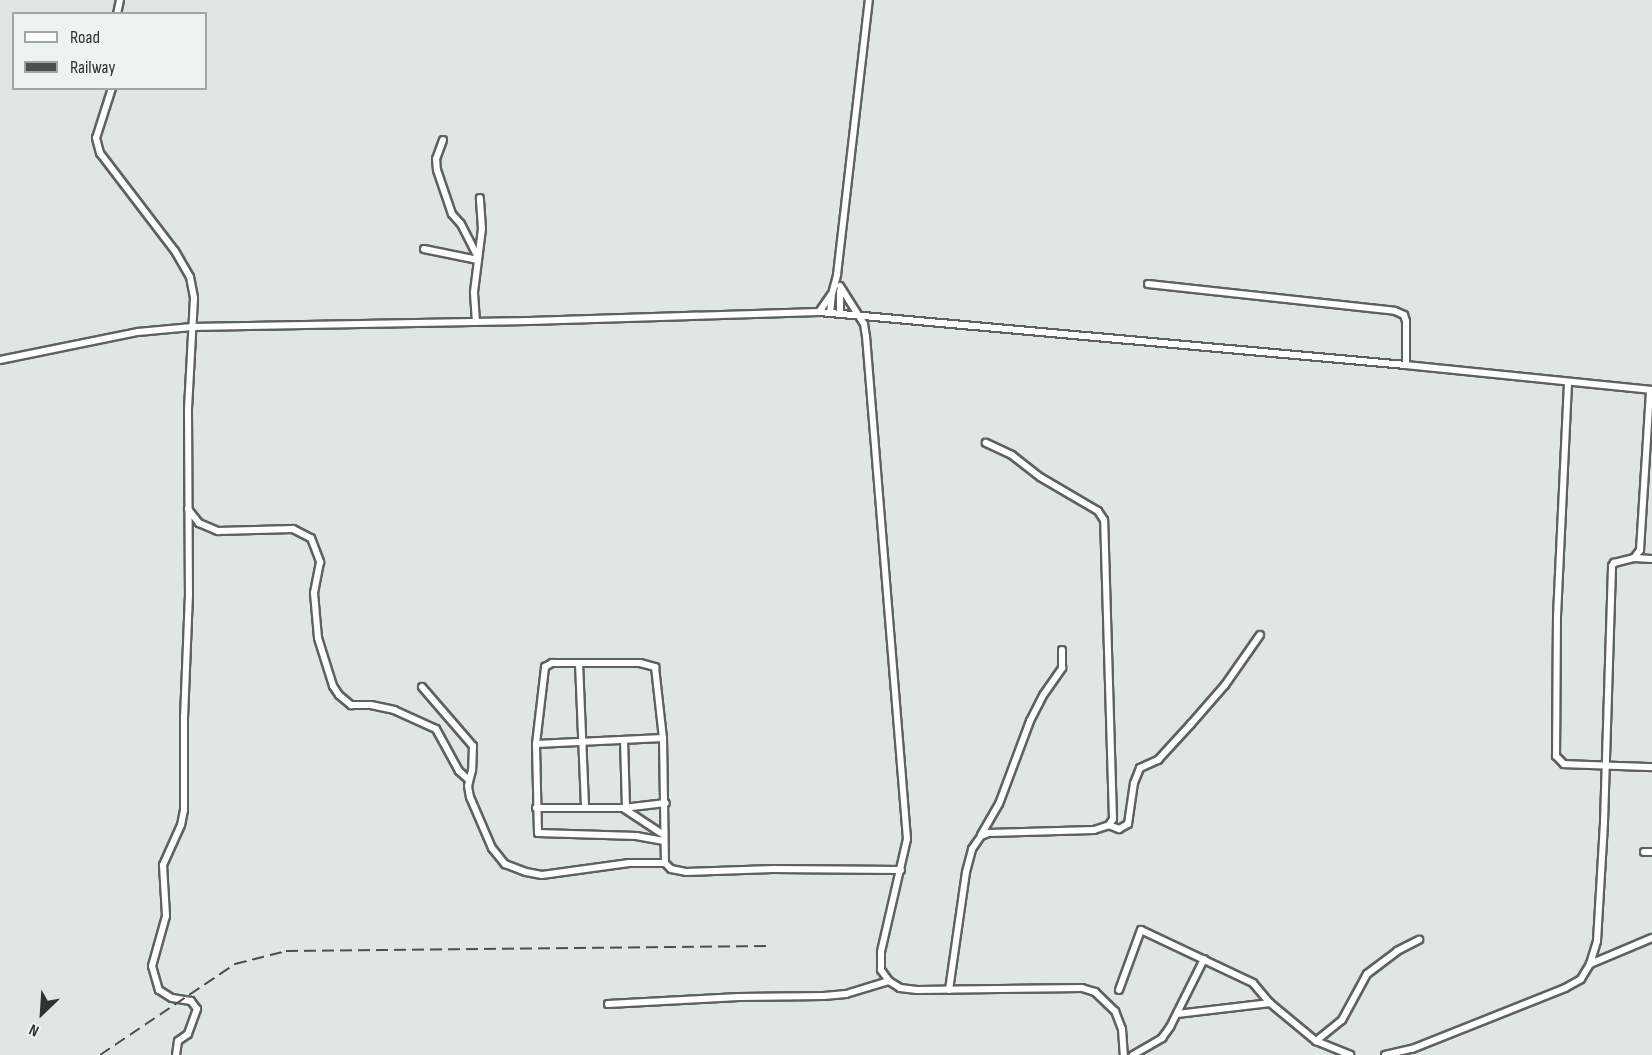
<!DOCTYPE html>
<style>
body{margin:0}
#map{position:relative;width:1652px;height:1055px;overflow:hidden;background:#e0e6e4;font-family:"Sofia Sans Condensed",sans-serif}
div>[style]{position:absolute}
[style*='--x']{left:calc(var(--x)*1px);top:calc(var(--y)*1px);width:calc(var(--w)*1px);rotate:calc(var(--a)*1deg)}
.roads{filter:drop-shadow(2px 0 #5d6260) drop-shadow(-2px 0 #5d6260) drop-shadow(0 2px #5d6260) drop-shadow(0 -2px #5d6260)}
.street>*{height:6px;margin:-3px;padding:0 3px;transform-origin:3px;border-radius:3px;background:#fff}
.rail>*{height:2px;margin-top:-1px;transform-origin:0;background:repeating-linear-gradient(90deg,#4b4e4d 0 12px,transparent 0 18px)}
span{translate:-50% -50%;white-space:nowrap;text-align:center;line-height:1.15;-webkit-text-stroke:5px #edf3f1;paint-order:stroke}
.legend{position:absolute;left:12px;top:12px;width:195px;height:78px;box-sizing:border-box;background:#edf3f1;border:2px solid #a1a6a4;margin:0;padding:8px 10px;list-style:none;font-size:18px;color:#2f3231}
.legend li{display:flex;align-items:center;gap:12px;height:30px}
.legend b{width:30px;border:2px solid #a1a6a4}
.north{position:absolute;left:12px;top:983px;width:60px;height:60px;-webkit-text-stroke:4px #edf3f1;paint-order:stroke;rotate:205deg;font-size:16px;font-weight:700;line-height:24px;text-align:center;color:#2f3231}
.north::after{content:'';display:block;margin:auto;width:21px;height:27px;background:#2f3231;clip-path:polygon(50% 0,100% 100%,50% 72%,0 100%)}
</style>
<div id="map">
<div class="roads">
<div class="street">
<div style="--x:117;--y:14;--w:14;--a:-78"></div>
<div style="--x:112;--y:88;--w:52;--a:107.7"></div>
<div style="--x:96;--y:138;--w:16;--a:75"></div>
<div style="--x:100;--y:153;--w:123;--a:52.6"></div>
<div style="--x:175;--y:251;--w:30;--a:60"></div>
<div style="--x:190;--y:277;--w:21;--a:79"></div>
<div style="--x:194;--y:298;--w:112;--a:93.1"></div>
<div style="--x:188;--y:410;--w:184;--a:89.7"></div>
<div style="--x:189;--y:594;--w:122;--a:92.3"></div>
<div style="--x:184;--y:716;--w:94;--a:90"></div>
<div style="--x:184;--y:810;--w:15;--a:101"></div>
<div style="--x:181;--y:825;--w:44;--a:114.2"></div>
<div style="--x:163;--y:865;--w:51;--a:86.6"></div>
<div style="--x:166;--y:916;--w:52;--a:105.6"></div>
<div style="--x:152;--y:966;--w:25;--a:74"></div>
<div style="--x:159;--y:990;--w:15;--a:32"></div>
<div style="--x:172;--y:998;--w:19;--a:9"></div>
<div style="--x:191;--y:1001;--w:10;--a:53"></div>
<div style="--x:197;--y:1009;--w:27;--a:110"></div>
<div style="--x:188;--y:1034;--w:12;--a:145"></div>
<div style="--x:178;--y:1041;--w:14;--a:98"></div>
<div style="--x:443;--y:140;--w:20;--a:110"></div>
<div style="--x:436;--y:159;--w:11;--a:85"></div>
<div style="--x:437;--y:170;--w:46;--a:71.2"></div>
<div style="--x:452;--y:214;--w:13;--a:48"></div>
<div style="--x:461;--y:224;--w:37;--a:63"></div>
<div style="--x:424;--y:249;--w:55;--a:11.5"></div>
<div style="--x:1148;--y:284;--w:248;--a:6.2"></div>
<div style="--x:1395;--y:311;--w:10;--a:24"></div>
<div style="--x:1404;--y:315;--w:6;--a:72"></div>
<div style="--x:1406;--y:321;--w:44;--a:90"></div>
<div style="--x:840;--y:286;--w:45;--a:57.7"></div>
<div style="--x:864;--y:324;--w:12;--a:81"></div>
<div style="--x:866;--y:336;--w:505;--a:85.34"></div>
<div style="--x:907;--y:839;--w:116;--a:103"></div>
<div style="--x:881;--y:952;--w:18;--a:90"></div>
<div style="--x:881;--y:970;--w:14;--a:54"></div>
<div style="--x:889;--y:981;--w:13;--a:32"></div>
<div style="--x:900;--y:988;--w:17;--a:7"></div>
<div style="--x:917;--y:990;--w:165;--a:-0.7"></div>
<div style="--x:1082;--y:988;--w:14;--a:17"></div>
<div style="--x:1095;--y:992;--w:28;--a:44"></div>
<div style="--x:1115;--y:1011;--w:19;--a:69"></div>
<div style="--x:1122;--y:1029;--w:26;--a:86"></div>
<div style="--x:819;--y:312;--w:21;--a:-55"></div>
<div style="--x:830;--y:313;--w:19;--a:-84"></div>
<div style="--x:832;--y:294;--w:20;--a:-75"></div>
<div style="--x:837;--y:275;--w:277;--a:-83.4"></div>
<div style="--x:840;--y:313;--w:22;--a:-90"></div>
<div style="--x:476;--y:322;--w:30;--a:-94"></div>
<div style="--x:474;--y:292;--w:64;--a:-82.8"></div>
<div style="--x:482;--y:229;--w:31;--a:-94"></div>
<div style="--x:0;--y:360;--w:141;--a:-11.5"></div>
<div style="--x:138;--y:332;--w:54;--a:-5.3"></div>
<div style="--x:192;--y:327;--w:337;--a:-1"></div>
<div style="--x:529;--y:321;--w:290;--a:-1.8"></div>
<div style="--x:819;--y:312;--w:589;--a:5.16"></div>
<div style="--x:1406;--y:365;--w:247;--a:5.8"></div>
<div style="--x:1568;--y:383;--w:233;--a:92.7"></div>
<div style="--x:1557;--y:616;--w:140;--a:90.4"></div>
<div style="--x:1556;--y:756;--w:11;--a:45"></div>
<div style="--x:1564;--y:764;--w:88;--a:2"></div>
<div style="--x:188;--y:509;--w:18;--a:52"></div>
<div style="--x:199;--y:523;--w:21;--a:23"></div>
<div style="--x:218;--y:531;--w:75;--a:-1.5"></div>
<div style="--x:293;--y:529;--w:20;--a:27"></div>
<div style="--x:311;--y:538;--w:26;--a:69"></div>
<div style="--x:320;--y:562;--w:32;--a:101"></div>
<div style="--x:314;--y:593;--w:45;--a:84.9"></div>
<div style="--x:318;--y:638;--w:50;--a:72.6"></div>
<div style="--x:333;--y:686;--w:11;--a:56"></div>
<div style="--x:339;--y:695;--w:16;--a:40"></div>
<div style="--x:351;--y:705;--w:20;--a:0"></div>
<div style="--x:371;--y:705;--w:24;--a:12"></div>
<div style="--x:394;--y:710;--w:46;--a:24.3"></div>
<div style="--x:436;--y:729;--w:48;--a:61.3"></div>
<div style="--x:459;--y:771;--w:13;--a:42"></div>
<div style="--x:1634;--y:558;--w:18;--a:3"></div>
<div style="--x:579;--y:663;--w:145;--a:87.6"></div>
<div style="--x:422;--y:687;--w:78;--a:49.2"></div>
<div style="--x:473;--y:746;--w:24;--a:92"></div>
<div style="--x:472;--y:770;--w:16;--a:104"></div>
<div style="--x:468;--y:786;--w:11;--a:80"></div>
<div style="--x:470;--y:797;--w:56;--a:66.7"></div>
<div style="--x:492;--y:848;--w:21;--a:51"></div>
<div style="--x:505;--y:864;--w:22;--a:21"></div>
<div style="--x:526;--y:872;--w:16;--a:11"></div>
<div style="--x:542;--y:875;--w:88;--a:-7.9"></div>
<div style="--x:629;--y:863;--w:36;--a:0"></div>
<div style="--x:624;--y:740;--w:67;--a:88.3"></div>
<div style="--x:536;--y:744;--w:127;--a:-2.7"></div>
<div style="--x:536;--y:808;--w:87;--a:0"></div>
<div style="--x:623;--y:808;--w:43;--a:-6.6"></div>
<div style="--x:623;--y:808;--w:49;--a:33.4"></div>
<div style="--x:1109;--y:825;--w:11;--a:22"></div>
<div style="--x:1119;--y:829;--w:10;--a:-29"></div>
<div style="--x:1128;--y:824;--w:41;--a:-81.7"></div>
<div style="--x:1134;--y:783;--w:16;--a:-68"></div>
<div style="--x:1140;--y:768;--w:20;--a:-24"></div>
<div style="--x:1158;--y:760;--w:49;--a:-47.5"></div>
<div style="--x:1191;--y:724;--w:52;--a:-48.9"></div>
<div style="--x:1225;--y:685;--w:61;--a:-55"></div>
<div style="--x:981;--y:835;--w:36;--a:-60"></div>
<div style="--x:999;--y:804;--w:89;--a:-69.5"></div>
<div style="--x:1030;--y:721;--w:30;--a:-63"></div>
<div style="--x:1044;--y:694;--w:32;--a:-55"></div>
<div style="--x:1062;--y:668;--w:18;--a:-90"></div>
<div style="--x:664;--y:841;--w:27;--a:-170"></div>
<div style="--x:637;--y:836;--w:99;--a:-178.3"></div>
<div style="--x:538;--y:833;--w:89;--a:-91.3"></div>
<div style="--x:536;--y:744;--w:78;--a:-83.3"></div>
<div style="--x:545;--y:667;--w:8;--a:-30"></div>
<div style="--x:552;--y:663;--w:88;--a:0"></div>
<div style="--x:640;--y:663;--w:16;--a:15"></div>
<div style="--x:655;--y:667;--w:71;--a:83.6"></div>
<div style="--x:663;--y:738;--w:125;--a:89.1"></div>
<div style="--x:665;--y:863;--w:8;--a:45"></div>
<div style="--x:671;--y:869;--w:15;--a:11"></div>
<div style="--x:686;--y:872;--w:87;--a:-2"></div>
<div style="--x:773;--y:869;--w:128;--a:0.4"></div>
<div style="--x:1644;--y:852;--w:8;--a:0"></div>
<div style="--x:1590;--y:964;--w:67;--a:-22.8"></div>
<div style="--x:949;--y:990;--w:119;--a:-81.8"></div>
<div style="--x:966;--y:872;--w:24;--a:-75"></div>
<div style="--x:972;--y:849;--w:16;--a:-55"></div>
<div style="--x:981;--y:836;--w:9;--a:-21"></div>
<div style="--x:989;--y:833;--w:105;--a:-1.6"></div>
<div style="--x:1094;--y:830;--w:16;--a:-18"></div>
<div style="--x:1109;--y:825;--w:7;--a:-56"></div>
<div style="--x:1113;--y:819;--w:299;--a:-91.7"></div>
<div style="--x:1104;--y:520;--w:11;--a:-124"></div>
<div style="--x:1098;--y:511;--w:67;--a:-149.6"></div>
<div style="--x:1040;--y:477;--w:36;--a:-142"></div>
<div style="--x:1012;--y:455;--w:29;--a:-155"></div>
<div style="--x:1119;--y:990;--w:64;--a:-69.9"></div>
<div style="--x:1141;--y:930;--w:124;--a:25.3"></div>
<div style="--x:1253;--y:983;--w:26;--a:50"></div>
<div style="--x:1270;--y:1003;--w:60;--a:39.6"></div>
<div style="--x:1316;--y:1041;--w:37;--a:22"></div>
<div style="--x:608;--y:1004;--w:131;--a:-3.1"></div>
<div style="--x:739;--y:997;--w:85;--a:-0.7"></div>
<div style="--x:824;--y:996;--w:22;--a:-5"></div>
<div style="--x:846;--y:994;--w:45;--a:-16.8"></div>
<div style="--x:1177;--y:1014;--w:94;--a:-6.7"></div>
<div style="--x:1316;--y:1041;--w:33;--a:-39"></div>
<div style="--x:1342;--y:1020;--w:52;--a:-61.5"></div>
<div style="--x:1367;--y:974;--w:38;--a:-37"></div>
<div style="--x:1397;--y:951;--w:25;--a:-27"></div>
<div style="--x:1133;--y:1055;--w:34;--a:-30"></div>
<div style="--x:1162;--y:1038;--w:14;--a:-54"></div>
<div style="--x:1170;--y:1027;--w:76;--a:-63.4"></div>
<div style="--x:1385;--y:1055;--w:28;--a:-13"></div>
<div style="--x:1412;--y:1049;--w:165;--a:-21.7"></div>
<div style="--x:1565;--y:988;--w:18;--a:-29"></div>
<div style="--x:1581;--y:979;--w:17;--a:-59"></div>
<div style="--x:1590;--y:964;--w:24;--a:-73"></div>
<div style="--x:1597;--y:941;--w:119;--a:-86.6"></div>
<div style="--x:1604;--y:822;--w:256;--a:-88.2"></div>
<div style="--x:1612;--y:566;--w:4;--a:-56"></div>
<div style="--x:1614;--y:563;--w:21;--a:-14"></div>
<div style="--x:1634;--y:558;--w:10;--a:-53"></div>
<div style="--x:1640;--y:550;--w:160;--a:-86.4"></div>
</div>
</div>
<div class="rail">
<div style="--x:100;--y:1055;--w:163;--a:-34"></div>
<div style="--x:235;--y:964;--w:53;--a:-14.3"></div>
<div style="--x:286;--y:951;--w:482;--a:-0.6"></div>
</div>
<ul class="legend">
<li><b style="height:8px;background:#fff"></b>Road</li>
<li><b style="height:8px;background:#4b4e4d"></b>Railway</li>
</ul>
<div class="north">N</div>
</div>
